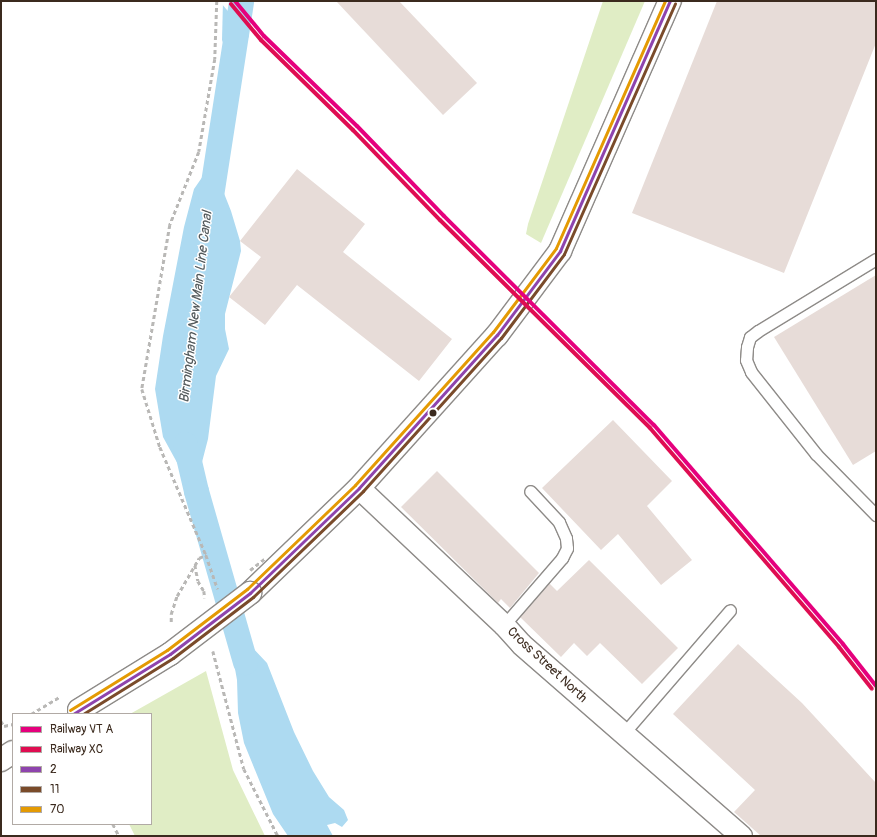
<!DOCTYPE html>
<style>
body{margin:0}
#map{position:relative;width:877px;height:837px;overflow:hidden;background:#fff;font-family:Pangolin,sans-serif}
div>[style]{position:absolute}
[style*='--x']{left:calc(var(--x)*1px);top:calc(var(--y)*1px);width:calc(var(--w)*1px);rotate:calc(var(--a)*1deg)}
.green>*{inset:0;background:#e0edc5}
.water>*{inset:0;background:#addaf1}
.pier>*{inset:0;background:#fff}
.canal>*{height:25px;margin:-12.5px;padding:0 12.5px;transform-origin:12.5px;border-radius:12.5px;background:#addaf1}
.building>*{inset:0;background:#e7dcd8}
.path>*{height:2.5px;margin-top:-1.25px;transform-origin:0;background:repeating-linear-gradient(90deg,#b9b8b6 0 4px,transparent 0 7px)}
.roads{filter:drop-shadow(1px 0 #8e8b88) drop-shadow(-1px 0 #8e8b88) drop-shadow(0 1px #8e8b88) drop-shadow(0 -1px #8e8b88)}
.service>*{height:11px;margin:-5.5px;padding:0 5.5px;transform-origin:5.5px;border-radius:5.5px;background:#fff}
.minor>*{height:21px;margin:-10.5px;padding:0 10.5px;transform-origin:10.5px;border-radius:10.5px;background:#fff}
.trunk>*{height:22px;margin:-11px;padding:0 11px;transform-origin:11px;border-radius:11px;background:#fff}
.path-bridge>*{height:2.5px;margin-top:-1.25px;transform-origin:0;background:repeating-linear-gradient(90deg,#b9b8b6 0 4px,transparent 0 7px)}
.bridges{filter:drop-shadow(1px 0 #8e8b88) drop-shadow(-1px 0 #8e8b88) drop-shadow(0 1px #8e8b88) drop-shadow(0 -1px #8e8b88)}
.trunk-bridge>*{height:22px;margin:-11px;padding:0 11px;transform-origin:11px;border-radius:11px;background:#fff}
.bus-1>*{height:3px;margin:-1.5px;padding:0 1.5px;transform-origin:1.5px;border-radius:1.5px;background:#8e44ad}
.bus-2>*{height:3px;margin:-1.5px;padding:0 1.5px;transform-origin:1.5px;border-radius:1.5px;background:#7a4b2a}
.bus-3>*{height:3px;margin:-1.5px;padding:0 1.5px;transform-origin:1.5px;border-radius:1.5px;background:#e49a03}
.rail-1>*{height:4px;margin:-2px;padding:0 2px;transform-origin:2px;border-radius:2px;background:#e5007d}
.rail-2>*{height:4px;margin:-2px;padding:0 2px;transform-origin:2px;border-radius:2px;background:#df0d52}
.dots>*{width:11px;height:11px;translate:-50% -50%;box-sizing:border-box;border:2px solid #fff;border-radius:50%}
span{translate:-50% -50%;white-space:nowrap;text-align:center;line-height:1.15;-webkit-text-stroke:3px #fff;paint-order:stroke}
.street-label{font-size:13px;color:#3b2a1e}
.water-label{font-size:14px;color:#535a5c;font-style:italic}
.frame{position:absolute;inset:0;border:2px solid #3b2a1e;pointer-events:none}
.legend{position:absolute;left:12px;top:713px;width:140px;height:112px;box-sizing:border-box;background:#fff;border:1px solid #b1aaa5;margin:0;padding:5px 7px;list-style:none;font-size:12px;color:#3b2a1e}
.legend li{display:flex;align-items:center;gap:8px;height:20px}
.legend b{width:20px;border:1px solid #b1aaa5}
</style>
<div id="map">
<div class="green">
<div style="clip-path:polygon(603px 1px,645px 1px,541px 243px,526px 234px,528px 224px)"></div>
<div style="clip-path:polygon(206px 671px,233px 770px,265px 836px,135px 836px,129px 824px,151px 824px,151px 714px,130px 714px)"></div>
</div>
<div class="water">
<div style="clip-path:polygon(223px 1px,252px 30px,240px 54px,232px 66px,222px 40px)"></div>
<div style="clip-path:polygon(214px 168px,231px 211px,240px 241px,241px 251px,225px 314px,225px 329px,229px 349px,216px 376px,208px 439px,201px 466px,192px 476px,180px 468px,163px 437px,155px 389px,163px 336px,184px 227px,194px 189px,203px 176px)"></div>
<div style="clip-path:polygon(235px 629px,267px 663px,294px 732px,313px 771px,329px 797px,344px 810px,348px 820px,342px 827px,335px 823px,327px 825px,333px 836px,288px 836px,273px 814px,244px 743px,238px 713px,237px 680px,232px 652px)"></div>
</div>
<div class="pier">
<div style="clip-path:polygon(221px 1px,258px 1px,254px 30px,250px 37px,221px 3px)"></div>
</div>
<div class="canal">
<div style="--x:210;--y:202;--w:203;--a:-81.2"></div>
<div style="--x:185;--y:444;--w:48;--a:76.8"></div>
<div style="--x:196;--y:491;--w:178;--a:74"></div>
</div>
<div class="building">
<div style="clip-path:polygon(336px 1px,399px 1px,477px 83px,443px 115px)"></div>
<div style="clip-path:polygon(717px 1px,876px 1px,876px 43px,784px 273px,632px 213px)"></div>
<div style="clip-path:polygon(297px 169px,365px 224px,343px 252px,452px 339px,419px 381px,297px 285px,265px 325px,229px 297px,261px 257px,240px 241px)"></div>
<div style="clip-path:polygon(876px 275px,876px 451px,853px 465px,774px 337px)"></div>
<div style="clip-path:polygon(613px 420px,672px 481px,647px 506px,692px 560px,661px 585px,618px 534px,601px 550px,542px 488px)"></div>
<div style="clip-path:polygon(437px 471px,539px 573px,510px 608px,501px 599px,498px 603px,401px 507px)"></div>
<div style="clip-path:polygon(589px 560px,678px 648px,642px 684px,600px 643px,587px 656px,574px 643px,561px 657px,520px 617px,549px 583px,557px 591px)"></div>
<div style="clip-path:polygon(738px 644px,802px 703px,876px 783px,876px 836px,761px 836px,734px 812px,755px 790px,673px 714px)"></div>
</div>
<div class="path">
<div style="--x:217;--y:1;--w:58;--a:92"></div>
<div style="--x:215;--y:59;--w:94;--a:99.8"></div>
<div style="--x:199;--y:152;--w:79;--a:111.7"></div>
<div style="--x:170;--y:225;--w:166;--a:99.7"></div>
<div style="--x:142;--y:389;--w:61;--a:72.8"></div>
<div style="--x:160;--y:447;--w:117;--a:66.9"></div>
<div style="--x:206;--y:555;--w:36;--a:71"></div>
<div style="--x:195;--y:565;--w:16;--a:79"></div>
<div style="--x:198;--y:581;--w:12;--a:59"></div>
<div style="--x:204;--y:591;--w:7;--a:82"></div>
<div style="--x:171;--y:622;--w:8;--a:-90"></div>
<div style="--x:171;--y:614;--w:19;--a:-72"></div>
<div style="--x:177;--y:596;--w:44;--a:-59.9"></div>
<div style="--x:199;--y:558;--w:8;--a:-23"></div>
<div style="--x:213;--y:651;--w:122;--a:75.3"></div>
<div style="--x:244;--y:769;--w:75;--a:63.1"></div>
<div style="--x:31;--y:714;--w:33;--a:-31"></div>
<div style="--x:1;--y:721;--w:6;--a:59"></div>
<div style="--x:4;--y:726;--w:9;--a:-13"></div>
<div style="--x:113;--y:824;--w:13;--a:63"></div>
</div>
<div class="roads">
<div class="service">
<div style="--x:876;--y:259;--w:138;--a:148.6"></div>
<div style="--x:758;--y:331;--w:10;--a:143"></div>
<div style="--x:750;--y:337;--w:10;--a:107"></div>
<div style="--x:747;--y:347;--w:13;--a:94"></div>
<div style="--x:746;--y:360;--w:13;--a:67"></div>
<div style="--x:751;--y:372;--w:105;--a:51.6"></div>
<div style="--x:816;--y:454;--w:86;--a:45.5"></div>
<div style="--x:504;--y:625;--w:89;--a:-49.1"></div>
<div style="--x:562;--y:558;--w:11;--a:-63"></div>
<div style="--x:567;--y:548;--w:10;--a:-96"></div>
<div style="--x:566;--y:538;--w:17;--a:-114"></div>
<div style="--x:559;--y:522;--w:42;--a:-133.1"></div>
<div style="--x:624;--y:733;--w:162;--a:-49.2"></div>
</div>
<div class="minor">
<div style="--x:359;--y:488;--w:199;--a:43.4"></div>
<div style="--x:504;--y:625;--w:25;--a:48"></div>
<div style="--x:521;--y:644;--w:292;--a:41.1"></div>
</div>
<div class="trunk">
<div style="--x:250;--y:593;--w:151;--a:-43.9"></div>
<div style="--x:359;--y:488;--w:206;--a:-48"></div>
<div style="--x:497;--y:335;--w:105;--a:-53.1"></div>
<div style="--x:560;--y:251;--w:273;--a:-66.3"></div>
<div style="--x:1;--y:760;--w:14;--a:-34"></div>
</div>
</div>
<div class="path-bridge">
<div style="--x:250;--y:570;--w:18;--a:-38"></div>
</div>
<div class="bridges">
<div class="trunk-bridge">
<div style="--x:79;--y:710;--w:107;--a:-31.6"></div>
<div style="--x:170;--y:654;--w:101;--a:-37.3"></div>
</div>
</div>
<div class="bus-1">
<div style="--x:73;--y:714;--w:114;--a:-31.7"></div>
<div style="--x:170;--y:654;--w:101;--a:-37.3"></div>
<div style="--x:250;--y:593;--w:151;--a:-43.9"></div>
<div style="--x:359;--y:488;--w:206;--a:-48"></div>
<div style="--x:497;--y:335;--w:105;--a:-53.1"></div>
<div style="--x:560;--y:251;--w:273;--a:-66.3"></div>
</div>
<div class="bus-2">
<div style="--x:83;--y:714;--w:106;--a:-31.9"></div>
<div style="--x:173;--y:658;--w:101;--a:-37.3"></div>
<div style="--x:253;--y:597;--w:153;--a:-43.9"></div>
<div style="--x:363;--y:491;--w:206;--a:-48"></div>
<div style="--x:501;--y:338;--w:105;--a:-53.1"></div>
<div style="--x:564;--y:254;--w:274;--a:-66.1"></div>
</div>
<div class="bus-3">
<div style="--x:70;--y:710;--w:114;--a:-31.7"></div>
<div style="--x:167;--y:650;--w:101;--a:-37.3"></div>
<div style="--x:247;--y:589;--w:150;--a:-43.9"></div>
<div style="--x:355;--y:485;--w:206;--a:-48"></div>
<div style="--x:493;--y:332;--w:105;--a:-53.1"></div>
<div style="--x:556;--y:248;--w:270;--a:-66.2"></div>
</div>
<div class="rail-1">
<div style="--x:235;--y:1;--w:45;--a:50.4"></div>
<div style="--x:264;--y:36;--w:129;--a:44.1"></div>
<div style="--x:357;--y:126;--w:125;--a:46"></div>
<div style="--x:444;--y:216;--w:296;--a:44.9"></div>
<div style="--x:654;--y:425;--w:289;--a:49.2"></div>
<div style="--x:843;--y:644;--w:53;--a:51.8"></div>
</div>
<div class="rail-2">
<div style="--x:231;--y:4;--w:47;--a:50.2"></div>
<div style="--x:261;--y:40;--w:129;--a:44.4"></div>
<div style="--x:353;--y:130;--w:125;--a:46"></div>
<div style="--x:440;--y:220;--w:296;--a:44.7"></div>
<div style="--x:650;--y:428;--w:289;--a:49.2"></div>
<div style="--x:839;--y:647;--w:53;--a:51.8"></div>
</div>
<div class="dots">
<div style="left:433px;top:413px;background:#3b2a1e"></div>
</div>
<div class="street-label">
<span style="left:547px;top:665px;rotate:43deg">Cross Street North</span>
</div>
<div class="water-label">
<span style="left:196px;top:307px;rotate:-83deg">Birmingham New Main Line Canal</span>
</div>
<div class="frame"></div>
<ul class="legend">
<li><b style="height:5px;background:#e5007d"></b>Railway VT A</li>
<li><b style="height:5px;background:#df0d52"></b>Railway XC</li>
<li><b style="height:5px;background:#8e44ad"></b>2</li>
<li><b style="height:5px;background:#7a4b2a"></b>11</li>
<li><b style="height:5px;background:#e49a03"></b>70</li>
</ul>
</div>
